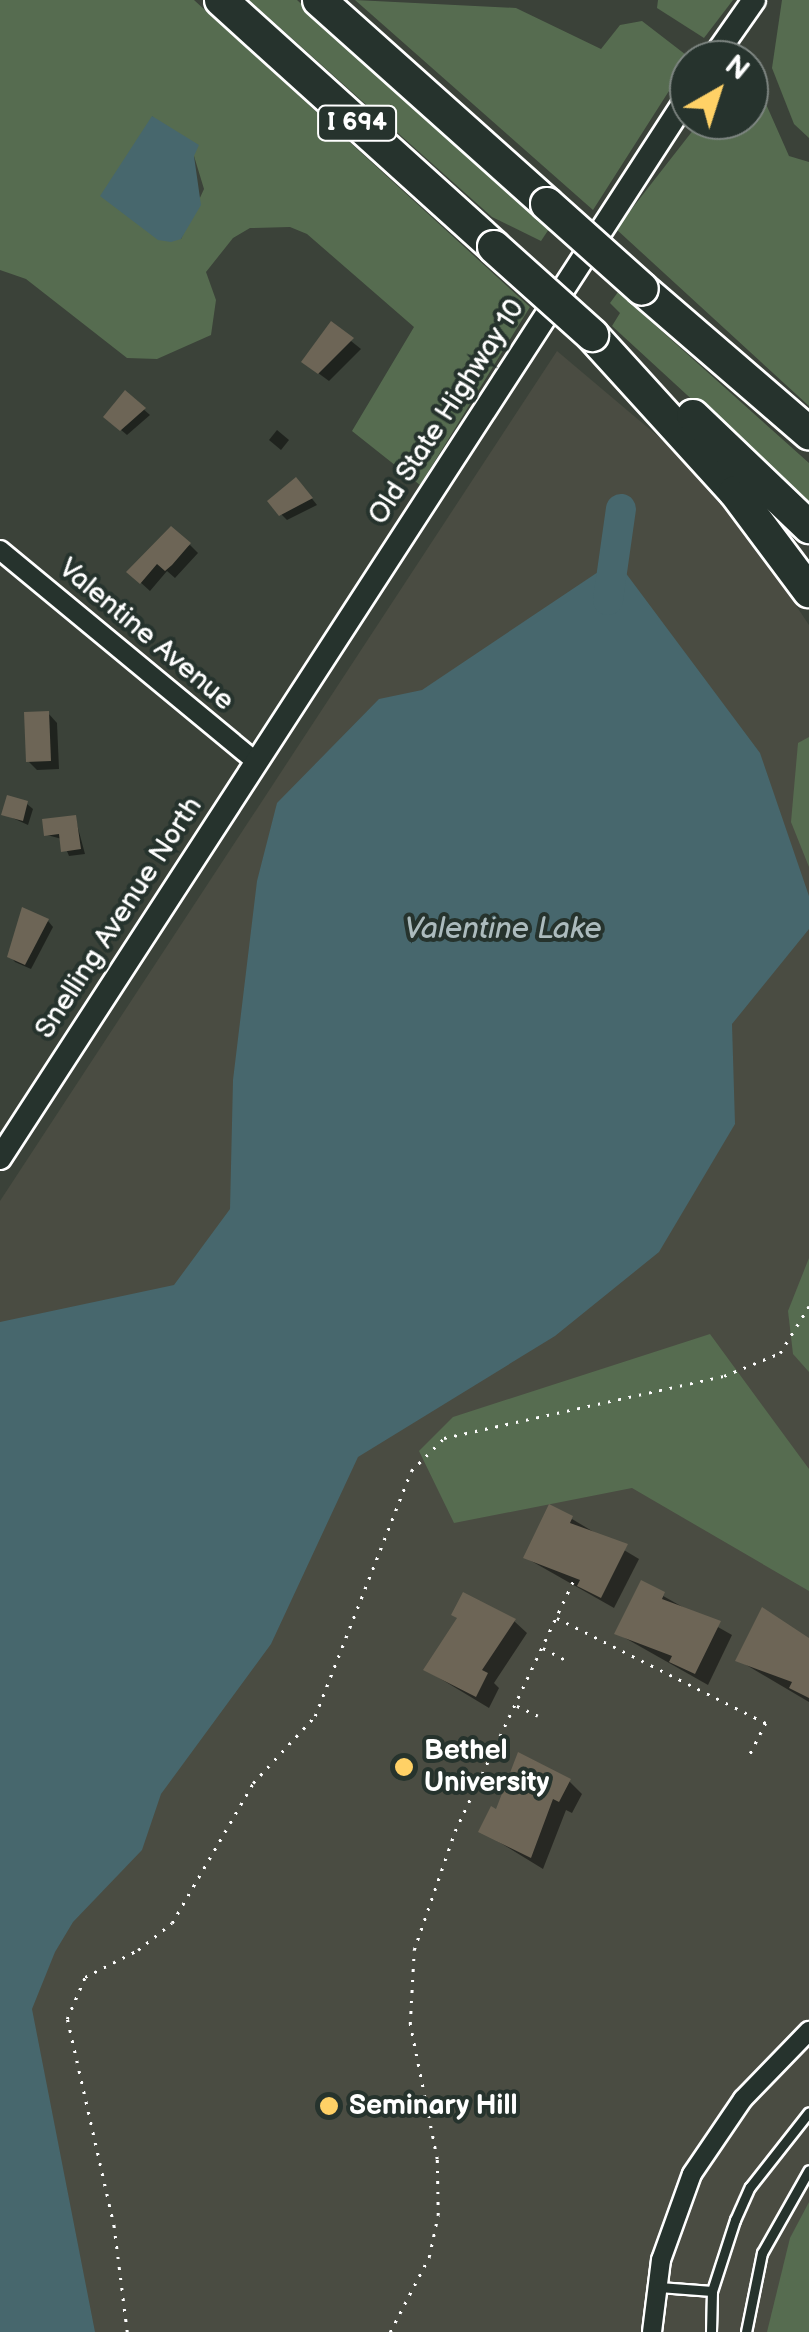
<!DOCTYPE html>
<style>
body{margin:0}
#map{position:relative;width:809px;height:2332px;overflow:hidden;background:#3b4239;font-family:"Balsamiq Sans",sans-serif}
div>[style]{position:absolute}
[style*='--x']{left:calc(var(--x)*1px);top:calc(var(--y)*1px);width:calc(var(--w)*1px);rotate:calc(var(--a)*1deg)}
.built>*{inset:0;background:#4a4c42}
.green>*{inset:0;background:#566c50}
.water>*{inset:0;background:#47676d}
.shadow>*{inset:0;background:#0007}
.river>*{height:30px;margin:-15px;padding:0 15px;transform-origin:15px;border-radius:15px;background:#47676d}
.building>*{inset:0;background:#6d6556}
.path>*{height:2.5px;margin-top:-1.25px;transform-origin:0;background:repeating-linear-gradient(90deg,#fff 0 2.5px,transparent 0 10.5px)}
.roads{filter:drop-shadow(2px 0 #fff) drop-shadow(-2px 0 #fff) drop-shadow(0 2px #fff) drop-shadow(0 -2px #fff)}
.service>*{height:9px;margin:-4.5px;padding:0 4.5px;transform-origin:4.5px;border-radius:4.5px;background:#26332d}
.minor>*{height:18px;margin:-9px;padding:0 9px;transform-origin:9px;border-radius:9px;background:#26332d}
.tertiary>*{height:22px;margin:-11px;padding:0 11px;transform-origin:11px;border-radius:11px;background:#26332d}
.motorway>*{height:32px;margin:-16px;padding:0 16px;transform-origin:16px;border-radius:16px;background:#26332d}
.bridges{filter:drop-shadow(2px 0 #fff) drop-shadow(-2px 0 #fff) drop-shadow(0 2px #fff) drop-shadow(0 -2px #fff)}
.motorway-bridge>*{height:32px;margin:-16px;padding:0 16px;transform-origin:16px;border-radius:16px;background:#26332d}
.dots>*{width:28px;height:28px;translate:-50% -50%;box-sizing:border-box;border:5px solid #26332d;border-radius:50%}
span{translate:-50% -50%;white-space:nowrap;text-align:center;line-height:1.15;-webkit-text-stroke:8px #26332d;paint-order:stroke}
.shield-label span{padding:2px 8px;background:#26332d;border:2px solid;border-radius:8px;-webkit-text-stroke-width:0}
.shield-label{font-size:25px;color:#fff;font-weight:700}
.street-label{font-size:28px;color:#fff}
.poi-label{font-size:28px;color:#fff;font-weight:700}
.left{translate:0 -50%;text-align:left}
.water-label{font-size:30px;color:#acbbbd;font-style:italic}
.north{position:absolute;left:669px;top:40px;width:100px;height:100px;box-sizing:border-box;background:#26332d;border:2px solid #7d8581;border-radius:50%;rotate:39deg;font-size:28px;font-weight:700;line-height:40px;text-align:center;color:#fff}
.north::after{content:'';display:block;margin:auto;width:35px;height:45px;background:#ffd166;clip-path:polygon(50% 0,100% 100%,50% 72%,0 100%)}
</style>
<div id="map">
<div class="built">
<div style="clip-path:polygon(557px 351px,666px 443px,745px 529px,809px 625px,809px 2332px,0 2332px,0 1201px)"></div>
</div>
<div class="green">
<div style="clip-path:polygon(evenodd,0 0,194px 0,530px 307px,420px 485px,352px 431px,414px 327px,307px 234px,290px 227px,250px 228px,233px 238px,206px 272px,216px 300px,211px 335px,157px 359px,127px 358px,26px 279px,0 270px,0 0,152px 116px,194px 156px,204px 189px,181px 239px,152px 116px)"></div>
<div style="clip-path:polygon(249px 0,297px 0,549px 229px,541px 241px,492px 217px)"></div>
<div style="clip-path:polygon(355px 0,516px 8px,601px 49px,620px 25px,642px 21px,690px 58px,593px 210px)"></div>
<div style="clip-path:polygon(658px 0,733px 0,704px 38px,657px 8px)"></div>
<div style="clip-path:polygon(782px 0,809px 0,809px 138px,794px 124px,772px 68px)"></div>
<div style="clip-path:polygon(749px 81px,758px 86px,789px 156px,809px 162px,809px 406px,616px 229px,701px 120px,749px 120px)"></div>
<div style="clip-path:polygon(618px 292px,809px 463px,809px 507px,612px 326px,620px 313px,610px 303px)"></div>
<div style="clip-path:polygon(809px 737px,809px 867px,791px 822px,798px 743px)"></div>
<div style="clip-path:polygon(809px 1258px,809px 1372px,793px 1354px,788px 1311px)"></div>
<div style="clip-path:polygon(710px 1334px,809px 1469px,809px 1591px,632px 1488px,454px 1523px,419px 1451px,453px 1417px)"></div>
<div style="clip-path:polygon(809px 2202px,809px 2332px,767px 2332px,790px 2238px)"></div>
</div>
<div class="water">
<div style="clip-path:polygon(152px 116px,199px 145px,194px 156px,201px 205px,181px 239px,171px 242px,158px 240px,100px 196px)"></div>
<div style="clip-path:polygon(616px 560px,760px 753px,809px 896px,809px 929px,732px 1024px,735px 1124px,659px 1252px,555px 1336px,358px 1457px,271px 1644px,161px 1794px,142px 1850px,73px 1922px,55px 1952px,32px 2009px,95px 2332px,0 2332px,0 1322px,174px 1285px,230px 1209px,233px 1080px,257px 881px,277px 803px,379px 699px,422px 690px)"></div>
</div>
<div class="shadow">
<div style="clip-path:polygon(331px 325px,361px 349px,329px 381px,314px 370px)"></div>
<div style="clip-path:polygon(126px 394px,150px 415px,127px 435px,106px 417px)"></div>
<div style="clip-path:polygon(277px 430px,289px 440px,281px 450px,269px 440px)"></div>
<div style="clip-path:polygon(302px 486px,317px 505px,287px 520px,281px 514px)"></div>
<div style="clip-path:polygon(190px 545px,198px 553px,175px 578px,167px 571px,150px 591px,129px 572px)"></div>
<div style="clip-path:polygon(48px 713px,57px 723px,59px 769px,37px 770px,28px 761px)"></div>
<div style="clip-path:polygon(27px 804px,33px 809px,28px 825px,4px 814px)"></div>
<div style="clip-path:polygon(75px 817px,85px 854px,69px 856px,62px 839px,47px 835px)"></div>
<div style="clip-path:polygon(48px 921px,53px 927px,31px 969px,15px 962px,10px 956px)"></div>
<div style="clip-path:polygon(572px 1519px,639px 1559px,614px 1608px,526px 1558px)"></div>
<div style="clip-path:polygon(642px 1584px,732px 1635px,708px 1685px,618px 1634px)"></div>
<div style="clip-path:polygon(763px 1611px,809px 1641px,809px 1702px,738px 1660px)"></div>
<div style="clip-path:polygon(514px 1621px,527px 1633px,494px 1683px,499px 1688px,489px 1708px,426px 1670px)"></div>
<div style="clip-path:polygon(569px 1781px,582px 1794px,572px 1813px,566px 1810px,543px 1869px,481px 1831px,498px 1813px)"></div>
</div>
<div class="river">
<div style="--x:608;--y:600;--w:92;--a:-81.9"></div>
</div>
<div class="building">
<div style="clip-path:polygon(331px 321px,354px 338px,318px 374px,301px 362px)"></div>
<div style="clip-path:polygon(125px 390px,146px 408px,120px 431px,103px 417px)"></div>
<div style="clip-path:polygon(296px 477px,313px 498px,279px 516px,267px 501px)"></div>
<div style="clip-path:polygon(171px 526px,191px 543px,172px 565px,165px 571px,157px 564px,140px 584px,126px 572px)"></div>
<div style="clip-path:polygon(49px 711px,51px 761px,26px 762px,24px 712px)"></div>
<div style="clip-path:polygon(7px 795px,28px 801px,23px 821px,1px 815px)"></div>
<div style="clip-path:polygon(76px 815px,81px 849px,61px 852px,59px 834px,44px 836px,42px 819px)"></div>
<div style="clip-path:polygon(22px 907px,49px 919px,25px 965px,7px 957px)"></div>
<div style="clip-path:polygon(549px 1504px,573px 1516px,570px 1523px,628px 1544px,601px 1598px,577px 1586px,580px 1580px,523px 1558px)"></div>
<div style="clip-path:polygon(641px 1580px,665px 1592px,662px 1599px,721px 1621px,695px 1674px,669px 1662px,672px 1656px,614px 1634px)"></div>
<div style="clip-path:polygon(463px 1592px,516px 1619px,482px 1670px,488px 1673px,476px 1697px,423px 1670px,457px 1618px,451px 1615px)"></div>
<div style="clip-path:polygon(762px 1607px,809px 1638px,809px 1698px,789px 1688px,792px 1682px,735px 1661px)"></div>
<div style="clip-path:polygon(518px 1752px,571px 1779px,559px 1802px,553px 1799px,531px 1858px,478px 1832px,491px 1806px,496px 1809px)"></div>
</div>
<div class="path">
<div style="--x:557;--y:1618;--w:234;--a:26.7"></div>
<div style="--x:766;--y:1723;--w:36;--a:117"></div>
<div style="--x:543;--y:1648;--w:24;--a:28"></div>
<div style="--x:517;--y:1706;--w:23;--a:25"></div>
<div style="--x:127;--y:2332;--w:106;--a:-97.1"></div>
<div style="--x:114;--y:2227;--w:213;--a:-102.7"></div>
<div style="--x:67;--y:2019;--w:46;--a:-66.8"></div>
<div style="--x:85;--y:1977;--w:59;--a:-27"></div>
<div style="--x:138;--y:1950;--w:43;--a:-38.5"></div>
<div style="--x:172;--y:1923;--w:162;--a:-59.9"></div>
<div style="--x:253;--y:1783;--w:91;--a:-47.2"></div>
<div style="--x:315;--y:1716;--w:263;--a:-68.6"></div>
<div style="--x:411;--y:1471;--w:47;--a:-45"></div>
<div style="--x:444;--y:1438;--w:287;--a:-12.5"></div>
<div style="--x:724;--y:1376;--w:61;--a:-22.3"></div>
<div style="--x:780;--y:1353;--w:55;--a:-58.3"></div>
<div style="--x:390;--y:2332;--w:85;--a:-62.5"></div>
<div style="--x:429;--y:2257;--w:43;--a:-77.9"></div>
<div style="--x:438;--y:2215;--w:56;--a:-91"></div>
<div style="--x:437;--y:2159;--w:138;--a:-101.3"></div>
<div style="--x:410;--y:2024;--w:74;--a:-86.9"></div>
<div style="--x:414;--y:1950;--w:126;--a:-71"></div>
<div style="--x:455;--y:1831;--w:281;--a:-64.7"></div>
</div>
<div class="roads">
<div class="service">
<div style="--x:659;--y:2287;--w:53;--a:4.3"></div>
<div style="--x:711;--y:2332;--w:41;--a:-88.6"></div>
<div style="--x:712;--y:2291;--w:75;--a:-72.1"></div>
<div style="--x:735;--y:2220;--w:36;--a:-66"></div>
<div style="--x:750;--y:2187;--w:95;--a:-51.8"></div>
<div style="--x:746;--y:2332;--w:81;--a:-78.6"></div>
<div style="--x:762;--y:2253;--w:95;--a:-60.5"></div>
</div>
<div class="minor">
<div style="--x:0;--y:550;--w:332;--a:39.6"></div>
<div style="--x:652;--y:2332;--w:73;--a:-82.9"></div>
<div style="--x:661;--y:2260;--w:91;--a:-70.2"></div>
<div style="--x:692;--y:2174;--w:91;--a:-55.8"></div>
<div style="--x:743;--y:2099;--w:95;--a:-45.9"></div>
</div>
<div class="tertiary">
<div style="--x:712;--y:60;--w:73;--a:-55"></div>
<div style="--x:0;--y:1158;--w:1267;--a:-57.05"></div>
</div>
<div class="motorway">
<div style="--x:221;--y:0;--w:368;--a:42.1"></div>
<div style="--x:319;--y:0;--w:306;--a:41.8"></div>
<div style="--x:642;--y:289;--w:221;--a:40.8"></div>
<div style="--x:592;--y:335;--w:212;--a:47.7"></div>
<div style="--x:735;--y:492;--w:124;--a:53.2"></div>
<div style="--x:693;--y:416;--w:161;--a:43.7"></div>
</div>
</div>
<div class="bridges">
<div class="motorway-bridge">
<div style="--x:547;--y:204;--w:127;--a:41.8"></div>
<div style="--x:494;--y:247;--w:132;--a:41.9"></div>
</div>
</div>
<div class="dots">
<div style="left:404px;top:1767px;background:#ffd166"></div>
<div style="left:329px;top:2106px;background:#ffd166"></div>
</div>
<div class="shield-label">
<span style="left:357px;top:123px">I 694</span>
</div>
<div class="street-label">
<span style="left:447px;top:412px;rotate:-57deg">Old State Highway 10</span>
<span style="left:146px;top:635px;rotate:40deg">Valentine Avenue</span>
<span style="left:119px;top:918px;rotate:-57deg">Snelling Avenue North</span>
</div>
<div class="poi-label">
<span class="left" style="left:424px;top:1767px">Bethel<br>University</span>
<span class="left" style="left:349px;top:2106px">Seminary Hill</span>
</div>
<div class="water-label">
<span style="left:503px;top:929px">Valentine Lake</span>
</div>
<div class="north">N</div>
</div>
